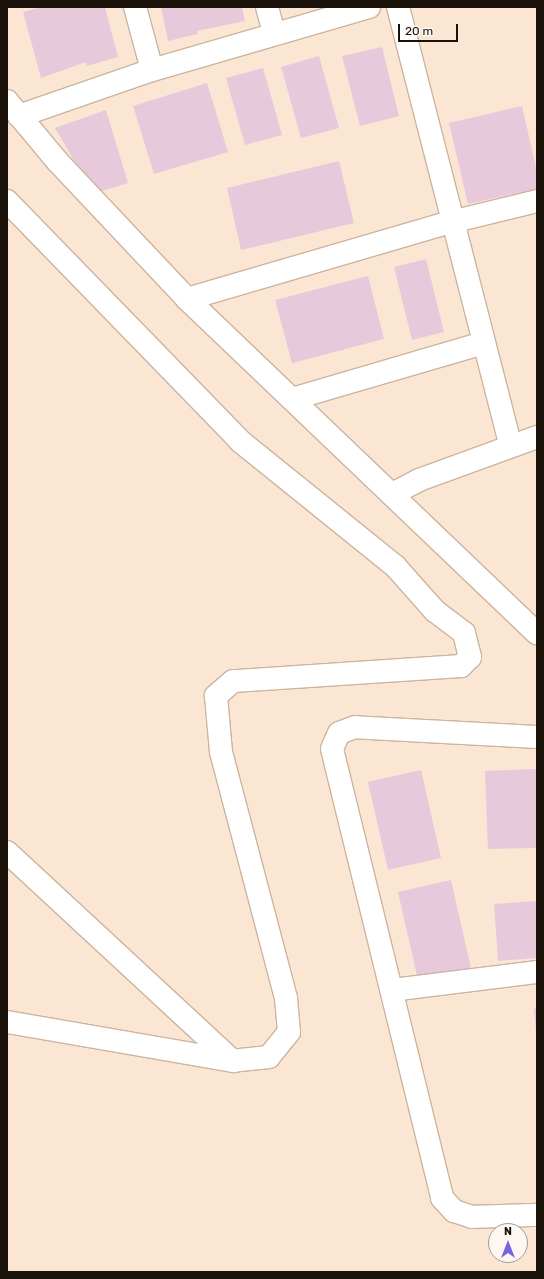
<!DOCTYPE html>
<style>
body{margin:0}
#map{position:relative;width:544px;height:1279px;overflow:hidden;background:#fbe6d4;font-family:Rubik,sans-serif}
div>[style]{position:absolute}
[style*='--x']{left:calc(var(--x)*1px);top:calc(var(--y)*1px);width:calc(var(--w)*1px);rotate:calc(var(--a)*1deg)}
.building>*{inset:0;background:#e8c9db}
.roads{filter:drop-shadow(1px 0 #cdb49e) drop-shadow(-1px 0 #cdb49e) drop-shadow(0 1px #cdb49e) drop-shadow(0 -1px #cdb49e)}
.minor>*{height:22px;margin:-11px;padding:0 11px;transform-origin:11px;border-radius:11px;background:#fff}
span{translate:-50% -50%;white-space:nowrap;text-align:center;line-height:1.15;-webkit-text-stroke:3.5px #fcf7f2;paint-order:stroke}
.frame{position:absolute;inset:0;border:8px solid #1a1109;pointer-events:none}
.north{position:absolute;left:488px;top:1223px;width:40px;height:40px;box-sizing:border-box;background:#fcf7f2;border:1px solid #a29b95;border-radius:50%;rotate:0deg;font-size:11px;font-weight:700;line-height:16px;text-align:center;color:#1a1109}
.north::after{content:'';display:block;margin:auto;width:14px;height:18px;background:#7962dd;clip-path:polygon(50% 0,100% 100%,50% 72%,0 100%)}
.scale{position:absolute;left:398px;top:24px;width:60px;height:18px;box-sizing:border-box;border:2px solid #1a1109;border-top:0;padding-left:5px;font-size:12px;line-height:14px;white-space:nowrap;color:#1a1109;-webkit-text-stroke:3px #fcf7f2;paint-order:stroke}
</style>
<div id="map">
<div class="building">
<div style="clip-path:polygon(41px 7px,105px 7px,118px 57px,87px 66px,86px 62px,41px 78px,23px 12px)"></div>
<div style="clip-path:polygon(161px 7px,242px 7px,245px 21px,197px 31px,198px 34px,168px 41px)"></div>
<div style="clip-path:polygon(382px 47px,399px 116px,360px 126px,342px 56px)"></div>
<div style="clip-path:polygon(319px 56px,339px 128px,301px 138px,281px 67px)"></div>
<div style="clip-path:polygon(263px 68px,282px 135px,245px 145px,226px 78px)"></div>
<div style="clip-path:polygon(207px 83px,228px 152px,154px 174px,133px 106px)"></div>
<div style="clip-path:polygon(522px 106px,537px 172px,537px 189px,468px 204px,449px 123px)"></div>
<div style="clip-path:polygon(106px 110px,128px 183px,102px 191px,79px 169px,55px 128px)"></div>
<div style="clip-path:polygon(339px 161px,354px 223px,241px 250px,227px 188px)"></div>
<div style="clip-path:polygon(426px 259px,444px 332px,412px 340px,394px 267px)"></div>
<div style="clip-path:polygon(368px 276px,384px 339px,292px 363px,275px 300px)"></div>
<div style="clip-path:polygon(537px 769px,537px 848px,488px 849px,485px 771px)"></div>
<div style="clip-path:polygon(421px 770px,441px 858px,388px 870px,368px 782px)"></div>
<div style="clip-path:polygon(451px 880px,471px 968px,418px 980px,398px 892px)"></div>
<div style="clip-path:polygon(537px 901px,537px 958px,498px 961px,494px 904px)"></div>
<div style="clip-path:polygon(537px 1008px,537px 1032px,536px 1032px,534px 1009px)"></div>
</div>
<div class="roads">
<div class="minor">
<div style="--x:135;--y:7;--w:65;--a:74.9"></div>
<div style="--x:267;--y:7;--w:28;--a:75"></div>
<div style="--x:398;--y:7;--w:451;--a:75.6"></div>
<div style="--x:7;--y:101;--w:80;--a:50.1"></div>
<div style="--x:58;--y:162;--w:188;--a:46.7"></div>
<div style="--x:187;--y:299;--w:484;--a:43.7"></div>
<div style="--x:19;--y:116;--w:141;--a:-19.1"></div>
<div style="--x:152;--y:70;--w:226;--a:-16.2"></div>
<div style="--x:7;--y:201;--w:334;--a:45.8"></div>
<div style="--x:240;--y:441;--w:199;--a:38.9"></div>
<div style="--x:395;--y:566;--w:60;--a:48.4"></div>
<div style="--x:435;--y:611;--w:36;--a:37"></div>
<div style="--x:464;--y:633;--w:25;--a:76"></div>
<div style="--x:470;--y:657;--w:13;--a:135"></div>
<div style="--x:461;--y:666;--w:228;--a:176.2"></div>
<div style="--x:233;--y:681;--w:23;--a:139"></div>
<div style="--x:216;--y:696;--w:56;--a:84.9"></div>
<div style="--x:221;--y:752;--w:254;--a:75.2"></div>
<div style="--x:286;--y:998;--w:34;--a:85"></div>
<div style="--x:289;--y:1032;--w:32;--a:129"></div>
<div style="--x:269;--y:1057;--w:36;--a:174"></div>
<div style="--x:233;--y:1061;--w:229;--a:-170.2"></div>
<div style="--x:187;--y:299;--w:275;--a:-16.3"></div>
<div style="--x:451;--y:222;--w:89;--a:-13.7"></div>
<div style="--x:292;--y:399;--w:199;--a:-16.3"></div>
<div style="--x:392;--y:494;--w:30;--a:-27"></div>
<div style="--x:419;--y:480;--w:126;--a:-20"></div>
<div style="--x:537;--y:737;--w:182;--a:-176.9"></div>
<div style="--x:355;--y:727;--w:17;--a:159"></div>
<div style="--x:339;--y:733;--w:17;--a:114"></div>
<div style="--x:332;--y:749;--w:462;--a:76.2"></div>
<div style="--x:442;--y:1198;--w:18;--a:47"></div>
<div style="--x:454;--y:1211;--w:19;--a:18"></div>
<div style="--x:472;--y:1217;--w:65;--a:-1.8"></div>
<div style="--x:7;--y:852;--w:308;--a:42.8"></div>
<div style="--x:392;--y:990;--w:146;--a:-7.1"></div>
</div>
</div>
<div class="frame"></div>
<div class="north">N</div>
<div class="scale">20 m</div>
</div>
